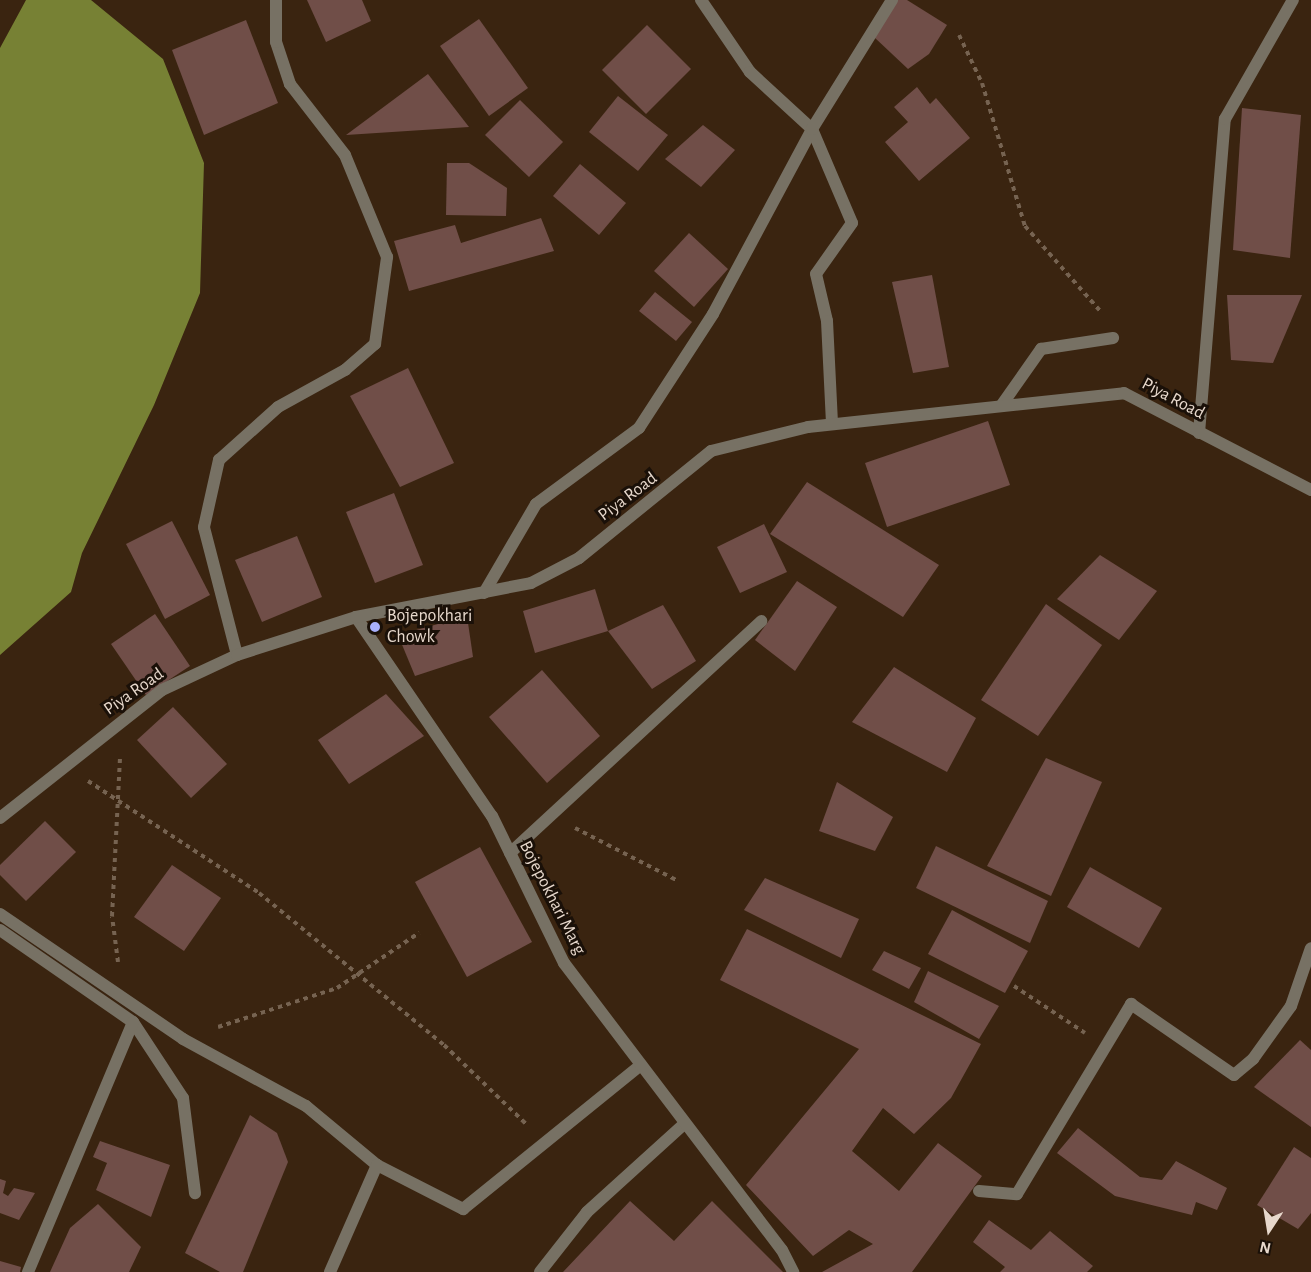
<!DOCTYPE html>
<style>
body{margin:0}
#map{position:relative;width:1311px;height:1272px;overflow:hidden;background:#3a2410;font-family:"Alegreya Sans",sans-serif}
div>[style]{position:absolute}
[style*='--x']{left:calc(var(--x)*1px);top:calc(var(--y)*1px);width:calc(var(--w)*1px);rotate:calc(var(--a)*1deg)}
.water>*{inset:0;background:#778134}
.building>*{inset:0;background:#704e48}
.path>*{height:4px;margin-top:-2px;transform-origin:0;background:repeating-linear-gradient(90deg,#766351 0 4.5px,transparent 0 9px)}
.service>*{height:12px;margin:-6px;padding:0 6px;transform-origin:6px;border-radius:6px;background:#777164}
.minor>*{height:12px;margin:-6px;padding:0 6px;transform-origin:6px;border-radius:6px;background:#777164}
.dots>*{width:16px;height:16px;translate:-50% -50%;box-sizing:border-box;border:3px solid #1a1008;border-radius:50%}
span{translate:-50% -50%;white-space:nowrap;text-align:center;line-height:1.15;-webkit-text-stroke:6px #1a1008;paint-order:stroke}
.street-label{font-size:18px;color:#e7d8cc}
.poi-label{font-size:18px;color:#e7d8cc}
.left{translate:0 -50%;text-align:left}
.north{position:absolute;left:1239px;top:1200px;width:60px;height:60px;-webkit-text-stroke:4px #1a1008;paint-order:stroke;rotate:192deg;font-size:16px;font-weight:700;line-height:24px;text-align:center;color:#e7d8cc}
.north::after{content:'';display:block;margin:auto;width:21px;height:27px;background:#e7d8cc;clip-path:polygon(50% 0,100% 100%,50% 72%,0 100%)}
</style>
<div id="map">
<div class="water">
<div style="clip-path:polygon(26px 0,91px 0,163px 59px,204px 163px,200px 293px,154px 405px,82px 553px,71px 592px,0 655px,0 48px)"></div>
</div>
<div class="building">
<div style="clip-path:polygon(307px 0,362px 0,371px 21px,326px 42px)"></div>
<div style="clip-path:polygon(897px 0,907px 0,947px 25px,929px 54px,908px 69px,874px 37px)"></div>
<div style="clip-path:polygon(479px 19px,528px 88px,489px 116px,440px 46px)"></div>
<div style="clip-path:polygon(246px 20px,278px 103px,204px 135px,172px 50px)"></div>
<div style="clip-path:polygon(647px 25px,691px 69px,646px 114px,602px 70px)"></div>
<div style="clip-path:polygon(428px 74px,469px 127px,346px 135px)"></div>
<div style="clip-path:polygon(917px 87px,930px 104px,936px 98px,970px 138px,919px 181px,885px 142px,908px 122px,894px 107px)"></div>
<div style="clip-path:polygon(618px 96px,668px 135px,638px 171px,589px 132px)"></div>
<div style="clip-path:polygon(520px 100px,563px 142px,529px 177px,485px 135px)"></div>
<div style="clip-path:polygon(1242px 108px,1301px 115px,1290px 258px,1233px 250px)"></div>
<div style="clip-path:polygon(703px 125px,735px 150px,701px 187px,665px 159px)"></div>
<div style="clip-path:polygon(447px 163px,469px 163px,507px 188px,506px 216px,446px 215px)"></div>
<div style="clip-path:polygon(580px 164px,626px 203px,599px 235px,553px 196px)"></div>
<div style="clip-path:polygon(541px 218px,554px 251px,409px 291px,394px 241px,455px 225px,461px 243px)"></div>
<div style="clip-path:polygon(689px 233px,728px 269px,694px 307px,654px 271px)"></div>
<div style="clip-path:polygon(932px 275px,949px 367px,913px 373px,892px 282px)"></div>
<div style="clip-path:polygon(655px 292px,692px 322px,676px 341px,639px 311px)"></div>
<div style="clip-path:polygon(1227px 295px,1302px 295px,1273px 363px,1231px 360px)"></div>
<div style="clip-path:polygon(408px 368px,454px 463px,400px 487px,350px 396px)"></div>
<div style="clip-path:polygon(988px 421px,1010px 485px,887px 527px,865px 463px)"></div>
<div style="clip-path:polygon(807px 482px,939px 565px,903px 617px,770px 534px)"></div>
<div style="clip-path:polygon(394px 493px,423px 565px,375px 583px,346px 512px)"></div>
<div style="clip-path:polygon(172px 521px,210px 595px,165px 619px,126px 544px)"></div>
<div style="clip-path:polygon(764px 524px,787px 572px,740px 593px,717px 547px)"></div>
<div style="clip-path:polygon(297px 536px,322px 597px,262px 622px,235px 560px)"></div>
<div style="clip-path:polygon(1100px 555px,1157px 591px,1119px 640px,1057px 599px)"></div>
<div style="clip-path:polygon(797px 581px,837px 607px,795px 671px,755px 640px)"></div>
<div style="clip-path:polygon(595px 589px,608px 631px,535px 653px,523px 611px)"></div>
<div style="clip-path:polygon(1046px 604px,1102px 645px,1038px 736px,981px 700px)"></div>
<div style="clip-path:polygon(663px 605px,696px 661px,652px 689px,608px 631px)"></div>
<div style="clip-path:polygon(155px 614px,190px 666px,146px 695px,111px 644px)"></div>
<div style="clip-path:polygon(467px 616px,473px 657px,415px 676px,398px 635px)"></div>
<div style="clip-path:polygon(894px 667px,976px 718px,947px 772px,852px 722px)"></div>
<div style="clip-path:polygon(542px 670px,600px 736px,547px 783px,489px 717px)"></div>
<div style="clip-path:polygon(386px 694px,424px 736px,349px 784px,318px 740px)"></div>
<div style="clip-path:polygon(173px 707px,227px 764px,191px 798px,137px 740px)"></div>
<div style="clip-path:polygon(1046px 758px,1102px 782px,1051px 896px,987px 866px)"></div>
<div style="clip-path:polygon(837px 782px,893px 817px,875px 851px,819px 831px)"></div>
<div style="clip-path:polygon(45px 821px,76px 852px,26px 901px,0 875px,0 865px)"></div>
<div style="clip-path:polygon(936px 846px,1048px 901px,1030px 943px,916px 888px)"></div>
<div style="clip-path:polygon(480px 847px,532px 942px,467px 977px,415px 882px)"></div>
<div style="clip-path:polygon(172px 865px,221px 898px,184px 951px,134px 917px)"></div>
<div style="clip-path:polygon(1090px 867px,1162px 908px,1139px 948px,1067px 907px)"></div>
<div style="clip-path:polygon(765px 878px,859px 919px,841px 958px,744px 910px)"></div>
<div style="clip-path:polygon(952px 910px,1028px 951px,1005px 993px,928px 954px)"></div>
<div style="clip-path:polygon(747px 929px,981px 1044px,951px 1098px,914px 1134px,883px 1108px,852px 1151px,899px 1191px,938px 1143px,982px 1176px,912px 1272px,822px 1272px,873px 1244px,849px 1230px,813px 1256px,746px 1185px,859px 1049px,720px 980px)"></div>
<div style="clip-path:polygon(884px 951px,921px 968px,909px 989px,872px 970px)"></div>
<div style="clip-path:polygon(928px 971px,999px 1006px,979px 1039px,914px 1002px)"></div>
<div style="clip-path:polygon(1300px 1040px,1311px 1050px,1311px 1127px,1254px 1087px)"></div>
<div style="clip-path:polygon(250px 1115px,277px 1133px,288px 1162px,243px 1272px,220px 1272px,185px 1253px)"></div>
<div style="clip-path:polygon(1078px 1128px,1140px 1177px,1162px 1180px,1176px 1161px,1227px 1188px,1217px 1210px,1196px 1202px,1192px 1215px,1115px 1196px,1057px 1153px)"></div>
<div style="clip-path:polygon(100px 1141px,170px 1165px,151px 1217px,96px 1190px,107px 1163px,93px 1157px)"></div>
<div style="clip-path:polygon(1294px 1147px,1311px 1158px,1311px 1213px,1298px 1229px,1257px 1205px)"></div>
<div style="clip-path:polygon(0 1179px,6px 1181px,3px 1193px,8px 1196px,14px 1188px,35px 1193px,19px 1220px,0 1213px)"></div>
<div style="clip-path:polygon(630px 1201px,674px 1241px,712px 1201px,783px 1272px,563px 1272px)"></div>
<div style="clip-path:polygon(98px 1204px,141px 1247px,129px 1272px,50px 1272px,70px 1228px)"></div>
<div style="clip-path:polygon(989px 1220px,1031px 1250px,1050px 1231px,1093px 1266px,1087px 1272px,1000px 1272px,1005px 1267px,973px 1242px)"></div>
<div style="clip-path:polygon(0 1261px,21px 1267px,20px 1272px,0 1272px)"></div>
</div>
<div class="path">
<div style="--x:959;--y:35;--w:53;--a:64.4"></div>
<div style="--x:982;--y:83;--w:149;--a:73.3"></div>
<div style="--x:1025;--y:226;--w:116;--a:48.5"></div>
<div style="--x:88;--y:781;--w:204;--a:33.2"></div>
<div style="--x:259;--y:893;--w:239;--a:39.4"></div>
<div style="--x:444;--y:1045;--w:115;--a:43.9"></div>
<div style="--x:575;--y:828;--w:116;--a:27.2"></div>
<div style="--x:118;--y:962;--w:46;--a:-97.4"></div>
<div style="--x:112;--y:916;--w:158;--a:-87.1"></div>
<div style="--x:1014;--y:986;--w:85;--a:33.5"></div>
<div style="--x:218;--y:1027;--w:125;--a:-18.1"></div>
<div style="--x:337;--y:988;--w:99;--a:-33.9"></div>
</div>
<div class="service">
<div style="--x:1001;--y:406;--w:70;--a:-54.9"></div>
<div style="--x:1041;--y:349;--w:73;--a:-8.7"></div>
<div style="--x:484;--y:593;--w:103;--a:-59.7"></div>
<div style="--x:536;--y:504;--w:128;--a:-36.4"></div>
<div style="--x:639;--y:428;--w:136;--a:-57"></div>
<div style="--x:713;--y:314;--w:210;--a:-61.8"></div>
<div style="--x:510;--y:853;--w:342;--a:-42.7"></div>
<div style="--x:0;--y:914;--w:222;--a:34.3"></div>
<div style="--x:183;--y:1039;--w:140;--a:28.6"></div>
<div style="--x:306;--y:1106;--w:92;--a:39.7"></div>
<div style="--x:377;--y:1165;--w:97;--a:27.1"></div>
<div style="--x:463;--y:1209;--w:229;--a:-39"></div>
<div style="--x:0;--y:930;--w:162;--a:34.7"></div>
<div style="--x:133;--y:1022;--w:91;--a:56.7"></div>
<div style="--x:183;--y:1098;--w:96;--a:82.8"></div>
<div style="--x:540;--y:1272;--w:76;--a:-51.9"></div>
<div style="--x:587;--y:1212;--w:132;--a:-42.2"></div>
</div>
<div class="minor">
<div style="--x:701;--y:0;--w:87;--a:55.8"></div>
<div style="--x:750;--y:72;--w:84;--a:42.6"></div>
<div style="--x:812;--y:129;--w:102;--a:66.9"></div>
<div style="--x:852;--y:223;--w:62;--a:125.2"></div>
<div style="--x:816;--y:274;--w:48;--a:76.8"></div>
<div style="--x:827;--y:321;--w:103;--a:87.2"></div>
<div style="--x:812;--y:129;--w:152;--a:-58.2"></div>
<div style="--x:1199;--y:433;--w:315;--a:-85.3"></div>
<div style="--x:1225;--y:119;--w:137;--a:-60.3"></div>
<div style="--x:356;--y:617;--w:241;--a:55.7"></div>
<div style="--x:492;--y:816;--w:164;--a:63.9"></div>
<div style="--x:564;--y:963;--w:360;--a:52.8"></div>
<div style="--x:782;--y:1250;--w:25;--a:63"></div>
<div style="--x:237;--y:655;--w:132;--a:-104.5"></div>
<div style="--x:204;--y:527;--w:69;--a:-77.4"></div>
<div style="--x:219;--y:460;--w:79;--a:-41.9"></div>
<div style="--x:278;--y:407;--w:77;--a:-28.9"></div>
<div style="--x:345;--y:370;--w:40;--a:-41"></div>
<div style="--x:375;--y:344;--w:88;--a:-82.1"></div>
<div style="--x:387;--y:257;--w:110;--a:-112.4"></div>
<div style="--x:345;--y:155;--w:90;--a:-127.8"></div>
<div style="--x:290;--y:84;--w:44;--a:-108.4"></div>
<div style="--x:276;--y:42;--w:42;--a:-90"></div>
<div style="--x:0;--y:818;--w:206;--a:-38.3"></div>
<div style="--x:162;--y:690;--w:83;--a:-25"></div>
<div style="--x:237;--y:655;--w:125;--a:-17.7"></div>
<div style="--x:356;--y:617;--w:178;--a:-11"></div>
<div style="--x:531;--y:583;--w:54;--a:-27.5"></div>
<div style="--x:579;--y:558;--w:170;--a:-39"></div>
<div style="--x:711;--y:451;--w:100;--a:-13.9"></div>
<div style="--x:808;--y:427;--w:318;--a:-6.1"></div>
<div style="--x:1124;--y:393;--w:211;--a:27.4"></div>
<div style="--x:979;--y:1191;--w:38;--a:5"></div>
<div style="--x:1017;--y:1194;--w:222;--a:-59"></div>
<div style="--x:1131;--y:1004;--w:125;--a:34.6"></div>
<div style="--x:1234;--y:1075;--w:25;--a:-40"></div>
<div style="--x:1253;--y:1059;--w:65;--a:-54.4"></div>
<div style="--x:1291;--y:1006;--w:61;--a:-71"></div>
<div style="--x:28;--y:1272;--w:271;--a:-67.2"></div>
<div style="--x:330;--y:1272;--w:117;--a:-66.3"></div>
</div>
<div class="dots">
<div style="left:375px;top:627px;background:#a8b0fc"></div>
</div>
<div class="street-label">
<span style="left:1173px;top:399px;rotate:28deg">Piya Road</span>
<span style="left:628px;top:497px;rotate:-37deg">Piya Road</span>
<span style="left:134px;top:692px;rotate:-35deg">Piya Road</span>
<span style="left:552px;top:898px;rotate:63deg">Bojepokhari Marg</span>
</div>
<div class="poi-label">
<span class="left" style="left:387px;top:627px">Bojepokhari<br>Chowk</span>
</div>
<div class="north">N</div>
</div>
